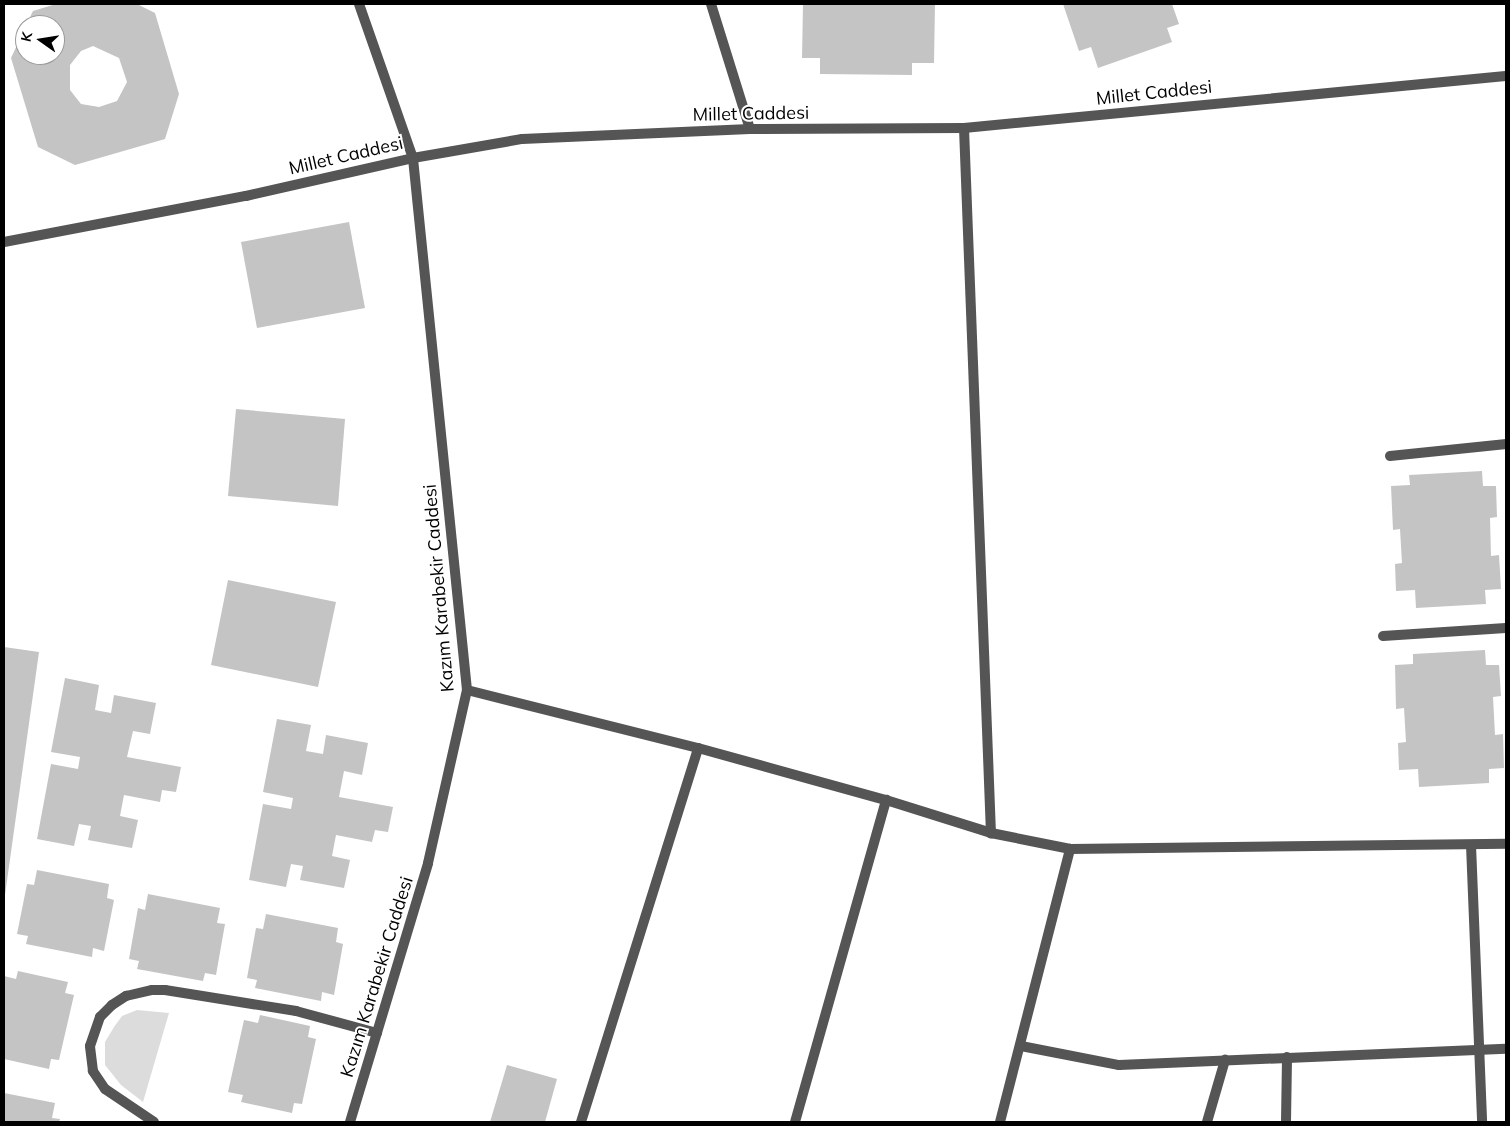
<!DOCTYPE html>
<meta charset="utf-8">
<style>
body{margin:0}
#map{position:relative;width:1510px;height:1126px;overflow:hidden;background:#fff;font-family:Mulish,sans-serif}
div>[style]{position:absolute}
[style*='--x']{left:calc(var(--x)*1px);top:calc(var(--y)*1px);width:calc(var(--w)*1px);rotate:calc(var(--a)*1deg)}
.green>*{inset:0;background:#dcdcdc}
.building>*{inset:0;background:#c4c4c4}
.service>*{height:10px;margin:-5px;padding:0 5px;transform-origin:5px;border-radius:5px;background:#555}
.minor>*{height:10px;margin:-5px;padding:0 5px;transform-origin:5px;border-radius:5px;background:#555}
.tertiary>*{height:10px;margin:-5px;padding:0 5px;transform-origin:5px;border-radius:5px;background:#555}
span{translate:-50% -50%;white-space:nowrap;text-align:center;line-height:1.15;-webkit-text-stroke:4px #fff;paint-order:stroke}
.street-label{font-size:18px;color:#000}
.frame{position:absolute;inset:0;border:5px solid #000;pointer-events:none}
.north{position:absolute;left:15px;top:15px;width:50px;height:50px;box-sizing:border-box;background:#fff;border:1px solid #999;border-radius:50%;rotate:283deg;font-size:14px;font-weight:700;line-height:20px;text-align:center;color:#000}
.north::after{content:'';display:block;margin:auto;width:18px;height:22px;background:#000;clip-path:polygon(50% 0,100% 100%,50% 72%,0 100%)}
</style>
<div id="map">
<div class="green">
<div style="clip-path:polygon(137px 1010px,169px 1013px,143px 1102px,121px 1085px,105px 1065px,105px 1042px,114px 1027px,122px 1016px)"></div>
</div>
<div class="building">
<div style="clip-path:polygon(evenodd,56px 4px,137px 4px,155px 13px,179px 94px,165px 139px,75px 165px,38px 147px,11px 58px,25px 28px,25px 55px,55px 55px,55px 25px,26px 25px,33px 11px,56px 4px,93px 46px,119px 58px,127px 82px,117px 101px,99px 107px,81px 104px,70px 90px,70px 65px,81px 51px,93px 46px)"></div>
<div style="clip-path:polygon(803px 4px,935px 4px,934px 63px,912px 63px,912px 75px,820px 74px,820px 58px,802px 58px)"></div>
<div style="clip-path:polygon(1063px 4px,1172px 4px,1179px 24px,1167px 28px,1172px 42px,1098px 68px,1091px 47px,1079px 51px)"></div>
<div style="clip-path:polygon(349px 222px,365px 308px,257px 328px,241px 242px)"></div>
<div style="clip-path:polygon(236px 409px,345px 419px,338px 506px,228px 496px)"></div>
<div style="clip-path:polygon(1482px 471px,1483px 486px,1496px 486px,1497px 517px,1490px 518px,1491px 556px,1499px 555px,1501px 589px,1485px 590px,1486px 604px,1416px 608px,1415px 590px,1396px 591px,1395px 564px,1402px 563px,1400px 529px,1393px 530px,1391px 486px,1410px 485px,1409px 475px)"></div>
<div style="clip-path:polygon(228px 580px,336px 602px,318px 687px,211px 665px)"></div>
<div style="clip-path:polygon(4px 647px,39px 652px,5px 895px,4px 895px)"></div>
<div style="clip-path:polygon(1485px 650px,1486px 665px,1499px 665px,1501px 696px,1493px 697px,1495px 735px,1503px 734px,1504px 768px,1489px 769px,1489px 783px,1419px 787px,1418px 769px,1399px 770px,1398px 743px,1406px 742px,1404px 708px,1396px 709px,1395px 665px,1413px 664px,1413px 654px)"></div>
<div style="clip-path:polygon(65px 678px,99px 685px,95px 710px,111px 713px,114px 695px,156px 703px,150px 734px,133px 731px,127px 757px,181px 767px,176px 792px,162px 790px,160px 802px,124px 795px,120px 816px,138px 820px,132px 848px,88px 840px,91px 826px,79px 824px,74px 846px,37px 839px,51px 764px,78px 769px,80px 757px,51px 752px)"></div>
<div style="clip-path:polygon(277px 719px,311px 725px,306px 751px,323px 754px,326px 735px,368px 743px,362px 775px,344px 771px,339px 797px,393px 807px,388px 832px,375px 830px,372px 842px,336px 835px,332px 856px,350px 860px,344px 888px,300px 880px,303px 866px,291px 864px,286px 887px,249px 880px,263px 804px,291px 809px,293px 798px,263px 792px)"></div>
<div style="clip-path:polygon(37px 870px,109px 884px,107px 898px,114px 900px,104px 951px,93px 948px,92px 957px,26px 944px,28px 936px,17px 934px,27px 884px,34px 885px)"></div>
<div style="clip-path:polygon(148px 894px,220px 908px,217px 923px,225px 924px,216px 975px,205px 973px,203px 981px,137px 969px,139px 961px,129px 959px,138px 908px,145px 910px)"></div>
<div style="clip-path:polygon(266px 914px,338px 928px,336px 942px,343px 944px,334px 995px,322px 992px,321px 1001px,255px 988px,257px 980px,247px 978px,256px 928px,263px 929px)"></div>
<div style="clip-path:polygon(18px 971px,68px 982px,65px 993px,74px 995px,59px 1060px,51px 1059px,49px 1069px,4px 1059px,4px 976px,16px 979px)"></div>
<div style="clip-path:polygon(260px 1015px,310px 1026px,308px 1037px,316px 1039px,302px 1104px,294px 1103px,292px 1113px,241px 1102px,243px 1095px,228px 1092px,244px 1020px,258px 1023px)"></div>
<div style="clip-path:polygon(507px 1065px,557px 1079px,545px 1122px,490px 1122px)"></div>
<div style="clip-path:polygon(4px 1093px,55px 1103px,52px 1118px,60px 1119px,59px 1122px,4px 1122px)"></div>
</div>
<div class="service">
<div style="--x:1390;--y:456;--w:117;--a:-5.9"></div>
<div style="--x:1383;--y:636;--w:123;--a:-3.7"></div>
<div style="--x:154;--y:1122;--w:59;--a:-146"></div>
<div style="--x:105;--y:1089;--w:22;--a:-124"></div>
<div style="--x:93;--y:1071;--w:25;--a:-97"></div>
<div style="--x:90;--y:1046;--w:31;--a:-71"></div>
<div style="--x:100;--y:1017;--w:17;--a:-45"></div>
<div style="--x:112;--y:1005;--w:17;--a:-33"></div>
<div style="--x:126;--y:996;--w:27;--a:-13"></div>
<div style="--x:152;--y:990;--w:13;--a:0"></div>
<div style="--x:165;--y:990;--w:133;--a:9.1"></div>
<div style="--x:296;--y:1011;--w:84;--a:15.2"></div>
</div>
<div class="minor">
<div style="--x:359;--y:4;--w:163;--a:70.7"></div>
<div style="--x:711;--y:4;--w:131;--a:72.7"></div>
<div style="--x:964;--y:128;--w:706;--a:87.81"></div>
<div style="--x:467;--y:690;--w:238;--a:14.1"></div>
<div style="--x:698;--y:748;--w:195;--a:15.5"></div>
<div style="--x:886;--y:800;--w:110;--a:17.4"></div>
<div style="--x:991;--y:833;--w:81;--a:11.4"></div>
<div style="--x:1070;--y:849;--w:436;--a:-0.7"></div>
<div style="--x:1471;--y:845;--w:277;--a:87.7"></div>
<div style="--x:1021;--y:1046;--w:100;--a:11"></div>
<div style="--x:1119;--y:1065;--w:387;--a:-2.4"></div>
<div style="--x:581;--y:1122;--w:392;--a:-72.6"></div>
<div style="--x:795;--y:1122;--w:335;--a:-74.2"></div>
<div style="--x:1000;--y:1122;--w:282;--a:-75.6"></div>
<div style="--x:1207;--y:1122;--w:65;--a:-73.8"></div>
<div style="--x:1286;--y:1122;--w:65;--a:-89.1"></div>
</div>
<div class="tertiary">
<div style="--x:4;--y:242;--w:246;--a:-10.8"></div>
<div style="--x:246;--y:196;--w:171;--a:-12.8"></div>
<div style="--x:413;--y:158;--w:111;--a:-9.9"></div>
<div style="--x:522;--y:139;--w:228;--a:-2.5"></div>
<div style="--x:750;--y:129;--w:214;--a:-0.3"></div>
<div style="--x:964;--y:128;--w:544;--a:-5.48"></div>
<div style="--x:350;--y:1122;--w:270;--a:-73.2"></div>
<div style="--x:428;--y:863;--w:177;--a:-77.3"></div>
<div style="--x:467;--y:690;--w:535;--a:-95.8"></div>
</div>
<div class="street-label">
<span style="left:1154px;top:93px;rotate:-6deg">Millet Caddesi</span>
<span style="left:751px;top:114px;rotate:-1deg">Millet Caddesi</span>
<span style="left:346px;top:156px;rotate:-13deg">Millet Caddesi</span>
<span style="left:439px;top:588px;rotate:-95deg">Kazım Karabekir Caddesi</span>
<span style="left:377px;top:977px;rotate:-73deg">Kazım Karabekir Caddesi</span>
</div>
<div class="frame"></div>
<div class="north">K</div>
</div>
